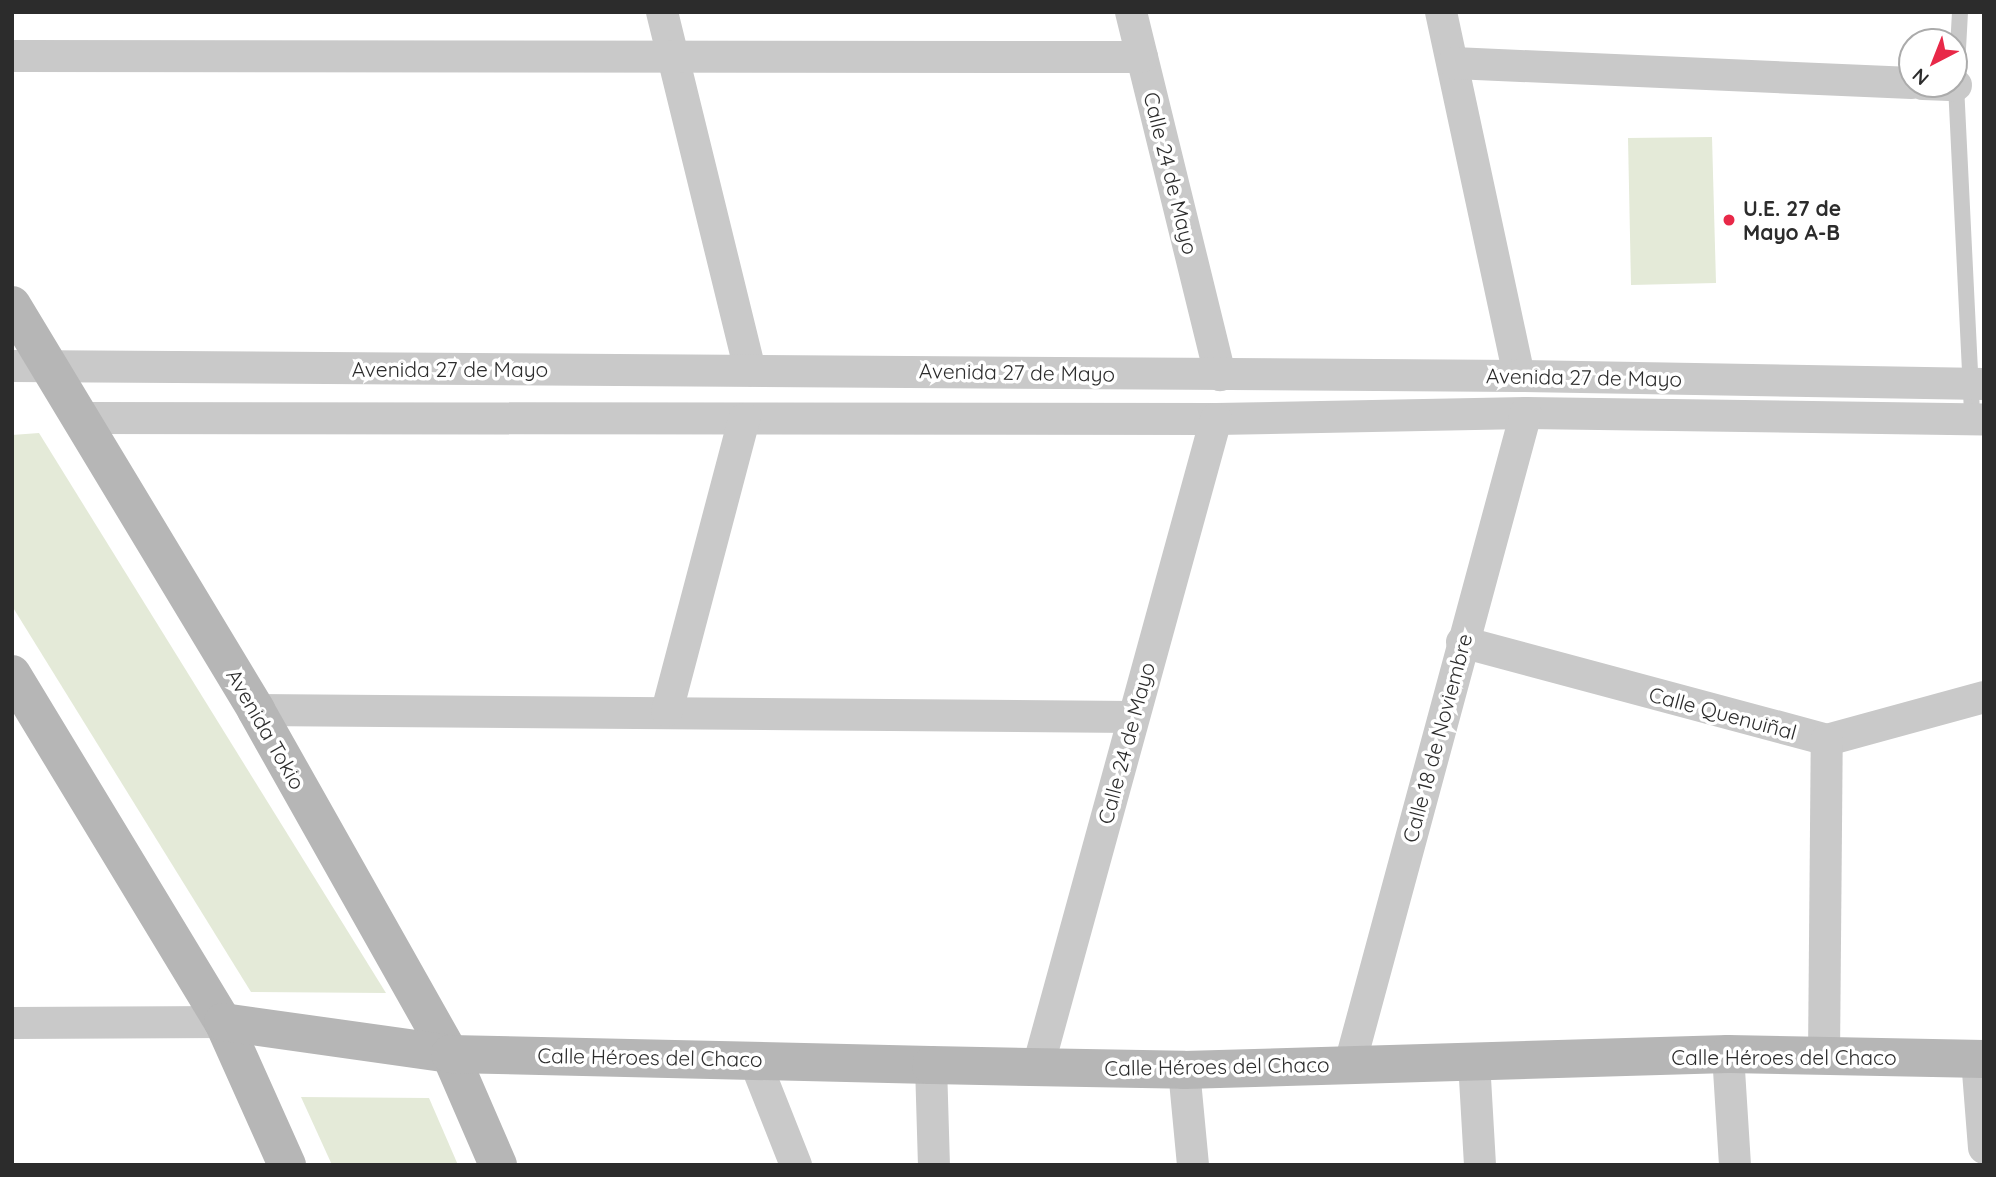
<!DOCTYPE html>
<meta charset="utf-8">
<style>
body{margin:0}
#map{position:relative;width:1996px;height:1177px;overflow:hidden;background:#fff;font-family:Quicksand,sans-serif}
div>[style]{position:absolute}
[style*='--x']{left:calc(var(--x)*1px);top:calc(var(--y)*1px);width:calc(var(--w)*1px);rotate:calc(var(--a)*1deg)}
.green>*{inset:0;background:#e4ead8}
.lane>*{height:16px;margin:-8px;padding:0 8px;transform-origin:8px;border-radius:8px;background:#c9c9c9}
.street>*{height:32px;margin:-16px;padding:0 16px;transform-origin:16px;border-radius:16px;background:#c9c9c9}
.secondary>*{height:38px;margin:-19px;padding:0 19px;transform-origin:19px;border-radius:19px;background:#b6b6b6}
.dots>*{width:19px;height:19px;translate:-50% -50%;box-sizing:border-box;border:4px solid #fff;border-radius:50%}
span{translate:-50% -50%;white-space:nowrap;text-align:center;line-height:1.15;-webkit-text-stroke:7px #fff;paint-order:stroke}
.street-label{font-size:21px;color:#2c2c2c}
.poi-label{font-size:21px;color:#2c2c2c;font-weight:700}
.left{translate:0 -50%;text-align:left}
.frame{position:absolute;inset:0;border:14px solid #2c2c2c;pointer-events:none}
.north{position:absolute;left:1898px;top:28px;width:70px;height:70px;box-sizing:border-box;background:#fff;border:2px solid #ababab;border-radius:50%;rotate:222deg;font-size:19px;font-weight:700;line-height:28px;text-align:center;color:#2c2c2c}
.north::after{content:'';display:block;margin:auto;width:24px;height:32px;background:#e82848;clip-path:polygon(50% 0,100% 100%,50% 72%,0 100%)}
</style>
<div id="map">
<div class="green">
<div style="clip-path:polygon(1712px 137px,1716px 283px,1631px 285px,1628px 138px)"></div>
<div style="clip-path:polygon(39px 433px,386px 993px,251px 992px,12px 606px,12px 435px)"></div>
<div style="clip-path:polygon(301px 1097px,429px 1098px,458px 1165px,332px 1165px)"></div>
</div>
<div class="lane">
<div style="--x:1960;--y:12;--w:73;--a:93.1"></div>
<div style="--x:1956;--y:85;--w:332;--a:87.2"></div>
</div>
<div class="street">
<div style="--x:662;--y:12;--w:369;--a:76.2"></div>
<div style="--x:1131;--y:12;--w:374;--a:76.2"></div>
<div style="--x:1441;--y:12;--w:372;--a:77.9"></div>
<div style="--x:12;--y:56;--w:1130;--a:0.05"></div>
<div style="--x:1454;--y:63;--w:458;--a:2.5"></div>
<div style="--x:1923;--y:84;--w:33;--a:2"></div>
<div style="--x:12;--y:366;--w:1507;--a:0.38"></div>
<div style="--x:1519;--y:376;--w:465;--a:1"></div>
<div style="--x:79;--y:418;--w:1137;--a:0.05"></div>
<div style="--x:1216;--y:419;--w:310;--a:-1.1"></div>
<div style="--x:1526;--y:413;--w:458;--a:0.8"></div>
<div style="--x:1462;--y:642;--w:378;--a:15"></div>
<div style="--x:1827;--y:740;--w:163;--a:-15.3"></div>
<div style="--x:256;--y:710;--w:877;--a:0.46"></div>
<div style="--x:667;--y:711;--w:302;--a:-75.2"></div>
<div style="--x:12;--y:1023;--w:211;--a:-0.3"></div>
<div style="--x:1728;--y:1054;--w:111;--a:86.4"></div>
<div style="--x:1824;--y:1056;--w:316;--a:-89.5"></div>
<div style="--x:754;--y:1059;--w:114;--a:68.4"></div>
<div style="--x:1977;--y:1059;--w:89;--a:85.5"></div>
<div style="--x:1474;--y:1061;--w:104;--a:86.7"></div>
<div style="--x:1350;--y:1064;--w:674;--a:-74.87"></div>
<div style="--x:931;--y:1065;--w:100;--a:88.3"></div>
<div style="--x:1038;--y:1067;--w:672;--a:-74.64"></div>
<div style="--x:1184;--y:1070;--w:95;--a:84.6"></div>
</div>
<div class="secondary">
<div style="--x:12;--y:305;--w:473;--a:58.9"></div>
<div style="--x:256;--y:710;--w:395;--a:60.6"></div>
<div style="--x:450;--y:1054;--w:121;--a:66.6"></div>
<div style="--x:12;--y:674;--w:407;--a:58.8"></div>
<div style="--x:223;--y:1022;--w:157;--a:65.9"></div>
<div style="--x:223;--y:1022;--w:229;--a:8"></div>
<div style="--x:450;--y:1054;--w:481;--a:1.3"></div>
<div style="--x:931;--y:1065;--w:253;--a:1.1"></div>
<div style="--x:1184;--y:1070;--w:544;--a:-1.68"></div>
<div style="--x:1728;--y:1054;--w:256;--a:1.1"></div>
</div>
<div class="dots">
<div style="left:1729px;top:220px;background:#e82848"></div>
</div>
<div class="street-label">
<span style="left:1171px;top:173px;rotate:76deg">Calle 24 de Mayo</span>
<span style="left:450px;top:369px">Avenida 27 de Mayo</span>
<span style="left:1017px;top:372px;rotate:1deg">Avenida 27 de Mayo</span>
<span style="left:1584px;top:377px;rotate:1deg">Avenida 27 de Mayo</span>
<span style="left:1723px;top:713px;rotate:15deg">Calle Quenuiñal</span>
<span style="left:266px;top:729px;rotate:60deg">Avenida Tokio</span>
<span style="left:1437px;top:738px;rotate:-75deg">Calle 18 de Noviembre</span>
<span style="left:1126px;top:743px;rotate:-75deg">Calle 24 de Mayo</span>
<span style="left:650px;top:1057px;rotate:1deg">Calle Héroes del Chaco</span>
<span style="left:1784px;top:1057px">Calle Héroes del Chaco</span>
<span style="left:1217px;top:1066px;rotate:-1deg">Calle Héroes del Chaco</span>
</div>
<div class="poi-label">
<span class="left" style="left:1743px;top:220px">U.E. 27 de<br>Mayo A-B</span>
</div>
<div class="frame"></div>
<div class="north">N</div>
</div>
